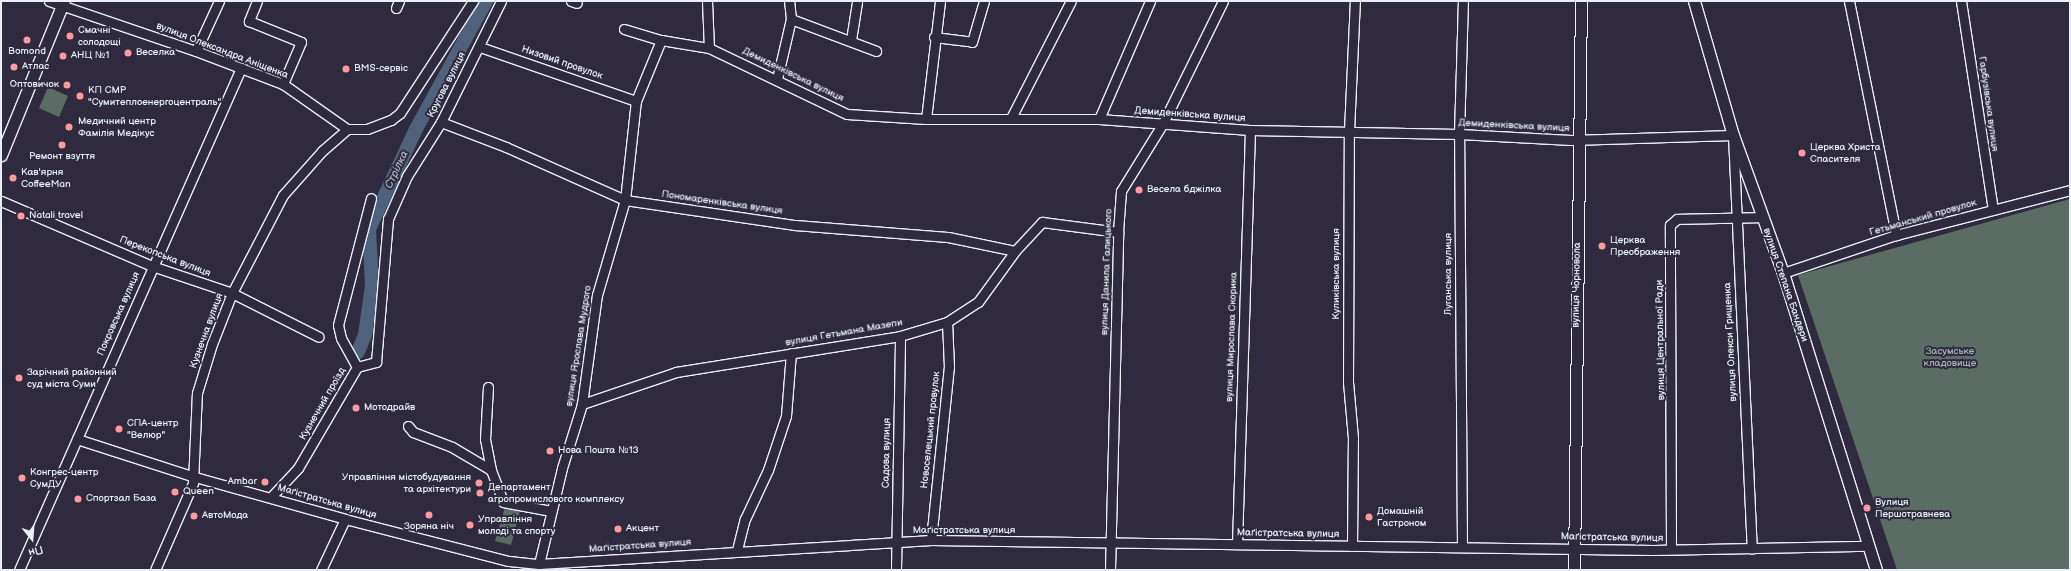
<!DOCTYPE html>
<meta charset="utf-8">
<style>
body{margin:0}
#map{position:relative;width:2071px;height:571px;overflow:hidden;background:#2f2a3d;font-family:"Balsamiq Sans",sans-serif}
div>[style]{position:absolute}
[style*='--x']{left:calc(var(--x)*1px);top:calc(var(--y)*1px);width:calc(var(--w)*1px);rotate:calc(var(--a)*1deg)}
.green>*{inset:0;background:#5b6c64}
.river>*{height:14px;margin:-7px;padding:0 7px;transform-origin:7px;border-radius:7px;background:#50627b}
.roads{filter:drop-shadow(1px 0 #e8f1f8) drop-shadow(-1px 0 #e8f1f8) drop-shadow(0 1px #e8f1f8) drop-shadow(0 -1px #e8f1f8)}
.minor>*{height:9px;margin:-4.5px;padding:0 4.5px;transform-origin:4.5px;border-radius:4.5px;background:#2f2a3d}
.major>*{height:11px;margin:-5.5px;padding:0 5.5px;transform-origin:5.5px;border-radius:5.5px;background:#2f2a3d}
.dots>*{width:11px;height:11px;translate:-50% -50%;box-sizing:border-box;border:2px solid #2f2a3d;border-radius:50%}
span{translate:-50% -50%;white-space:nowrap;text-align:center;line-height:1.15;-webkit-text-stroke:4px #2f2a3d;paint-order:stroke}
.poi-label{font-size:10px;color:#e8f1f8}
.left{translate:0 -50%;text-align:left}
.right{translate:-100% -50%;text-align:right}
.street-label{font-size:10px;color:#e8f1f8}
.park-label{font-size:10px;color:#a9b5b5}
.water-label{font-size:11px;color:#abb8c6;font-style:italic}
.frame{position:absolute;inset:0;border:2px solid #e8f1f8;pointer-events:none}
.north{position:absolute;left:12px;top:519px;width:40px;height:40px;-webkit-text-stroke:3px #2f2a3d;paint-order:stroke;rotate:163deg;font-size:11px;font-weight:700;line-height:16px;text-align:center;color:#e8f1f8}
.north::after{content:'';display:block;margin:auto;width:14px;height:18px;background:#e8f1f8;clip-path:polygon(50% 0,100% 100%,50% 72%,0 100%)}
</style>
<div id="map">
<div class="green">
<div style="clip-path:polygon(48px 87px,68px 96px,59px 117px,39px 108px)"></div>
<div style="clip-path:polygon(2070px 199px,2070px 570px,1897px 570px,1798px 275px)"></div>
<div style="clip-path:polygon(505px 507px,520px 511px,511px 545px,495px 541px)"></div>
</div>
<div class="river">
<div style="--x:358;--y:352;--w:18;--a:-68"></div>
<div style="--x:365;--y:335;--w:50;--a:-82"></div>
<div style="--x:372;--y:285;--w:56;--a:-93.1"></div>
<div style="--x:369;--y:229;--w:110;--a:-64.8"></div>
<div style="--x:416;--y:129;--w:146;--a:-61.3"></div>
</div>
<div class="roads">
<div class="minor">
<div style="--x:49;--y:1;--w:155;--a:18.8"></div>
<div style="--x:196;--y:51;--w:93;--a:20.8"></div>
<div style="--x:283;--y:84;--w:78;--a:35.1"></div>
<div style="--x:347;--y:129;--w:20;--a:0"></div>
<div style="--x:367;--y:129;--w:26;--a:-21"></div>
<div style="--x:391;--y:120;--w:11;--a:-38"></div>
<div style="--x:400;--y:113;--w:134;--a:-56.9"></div>
<div style="--x:257;--y:1;--w:22;--a:112"></div>
<div style="--x:249;--y:21;--w:56;--a:22"></div>
<div style="--x:301;--y:42;--w:46;--a:113.2"></div>
<div style="--x:571;--y:1;--w:6;--a:18"></div>
<div style="--x:707;--y:1;--w:47;--a:87.6"></div>
<div style="--x:1849;--y:1;--w:239;--a:78.6"></div>
<div style="--x:1961;--y:1;--w:211;--a:81.3"></div>
<div style="--x:396;--y:8;--w:8;--a:-67"></div>
<div style="--x:791;--y:19;--w:91;--a:20.6"></div>
<div style="--x:624;--y:29;--w:39;--a:17"></div>
<div style="--x:661;--y:40;--w:49;--a:9.5"></div>
<div style="--x:709;--y:48;--w:153;--a:25.6"></div>
<div style="--x:847;--y:114;--w:79;--a:3.6"></div>
<div style="--x:926;--y:119;--w:173;--a:0"></div>
<div style="--x:1099;--y:119;--w:151;--a:4.2"></div>
<div style="--x:1250;--y:130;--w:209;--a:1.1"></div>
<div style="--x:1459;--y:134;--w:112;--a:3.1"></div>
<div style="--x:1571;--y:140;--w:162;--a:-1.8"></div>
<div style="--x:1733;--y:135;--w:414;--a:87.4"></div>
<div style="--x:934;--y:37;--w:38;--a:7"></div>
<div style="--x:972;--y:42;--w:43;--a:-73.7"></div>
<div style="--x:851;--y:40;--w:39;--a:-81"></div>
<div style="--x:480;--y:47;--w:165;--a:19.1"></div>
<div style="--x:196;--y:51;--w:55;--a:-65.3"></div>
<div style="--x:777;--y:79;--w:62;--a:-76.9"></div>
<div style="--x:791;--y:19;--w:18;--a:-96"></div>
<div style="--x:1011;--y:118;--w:131;--a:-62.9"></div>
<div style="--x:926;--y:119;--w:119;--a:-83.2"></div>
<div style="--x:1099;--y:119;--w:129;--a:-66.6"></div>
<div style="--x:441;--y:122;--w:70;--a:21"></div>
<div style="--x:506;--y:147;--w:130;--a:24"></div>
<div style="--x:625;--y:200;--w:172;--a:8.4"></div>
<div style="--x:795;--y:225;--w:153;--a:4.5"></div>
<div style="--x:948;--y:237;--w:68;--a:11.8"></div>
<div style="--x:1;--y:201;--w:164;--a:23.3"></div>
<div style="--x:152;--y:266;--w:84;--a:18.6"></div>
<div style="--x:232;--y:293;--w:97;--a:26.8"></div>
<div style="--x:1783;--y:273;--w:119;--a:-18.6"></div>
<div style="--x:1896;--y:235;--w:180;--a:-14.5"></div>
<div style="--x:357;--y:367;--w:20;--a:-15"></div>
<div style="--x:376;--y:362;--w:144;--a:-85.2"></div>
<div style="--x:388;--y:219;--w:47;--a:-66.2"></div>
<div style="--x:407;--y:176;--w:64;--a:-57.8"></div>
<div style="--x:441;--y:122;--w:135;--a:-63.6"></div>
<div style="--x:357;--y:367;--w:33;--a:-119"></div>
<div style="--x:341;--y:338;--w:13;--a:-103"></div>
<div style="--x:338;--y:325;--w:131;--a:-75.4"></div>
<div style="--x:488;--y:387;--w:52;--a:93.3"></div>
<div style="--x:485;--y:439;--w:32;--a:79"></div>
<div style="--x:582;--y:404;--w:99;--a:-18.8"></div>
<div style="--x:676;--y:372;--w:227;--a:-9.1"></div>
<div style="--x:900;--y:336;--w:49;--a:-16.6"></div>
<div style="--x:947;--y:322;--w:37;--a:-33"></div>
<div style="--x:978;--y:302;--w:63;--a:-54"></div>
<div style="--x:1015;--y:251;--w:40;--a:-47"></div>
<div style="--x:1042;--y:222;--w:77;--a:7.5"></div>
<div style="--x:408;--y:426;--w:8;--a:50"></div>
<div style="--x:413;--y:432;--w:42;--a:21"></div>
<div style="--x:452;--y:447;--w:45;--a:30.5"></div>
<div style="--x:491;--y:470;--w:34;--a:69"></div>
<div style="--x:503;--y:502;--w:49;--a:10.6"></div>
<div style="--x:77;--y:439;--w:124;--a:17.9"></div>
<div style="--x:195;--y:477;--w:156;--a:15.6"></div>
<div style="--x:345;--y:519;--w:169;--a:14.4"></div>
<div style="--x:509;--y:561;--w:30;--a:6"></div>
<div style="--x:539;--y:564;--w:393;--a:-3.5"></div>
<div style="--x:931;--y:540;--w:722;--a:0.79"></div>
<div style="--x:1653;--y:550;--w:216;--a:-1.1"></div>
<div style="--x:271;--y:497;--w:40;--a:-47"></div>
<div style="--x:298;--y:468;--w:117;--a:-59.7"></div>
<div style="--x:931;--y:540;--w:174;--a:-84.1"></div>
<div style="--x:949;--y:367;--w:45;--a:-92.5"></div>
<div style="--x:1237;--y:544;--w:414;--a:-88.2"></div>
<div style="--x:1352;--y:546;--w:108;--a:-89.5"></div>
<div style="--x:1353;--y:438;--w:56;--a:-95.1"></div>
<div style="--x:1348;--y:382;--w:251;--a:-89.8"></div>
<div style="--x:1349;--y:131;--w:130;--a:-87.4"></div>
<div style="--x:1462;--y:547;--w:413;--a:-90.4"></div>
<div style="--x:1459;--y:134;--w:133;--a:-88.3"></div>
<div style="--x:1671;--y:549;--w:324;--a:-90.2"></div>
<div style="--x:1670;--y:225;--w:9;--a:-41"></div>
<div style="--x:1677;--y:219;--w:85;--a:-1.3"></div>
<div style="--x:737;--y:550;--w:32;--a:-76"></div>
<div style="--x:745;--y:519;--w:54;--a:-64.9"></div>
<div style="--x:768;--y:470;--w:57;--a:-71.6"></div>
<div style="--x:786;--y:416;--w:63;--a:-85.5"></div>
<div style="--x:539;--y:564;--w:99;--a:-76.5"></div>
<div style="--x:562;--y:468;--w:67;--a:-72.6"></div>
<div style="--x:582;--y:404;--w:110;--a:-82.2"></div>
<div style="--x:597;--y:295;--w:99;--a:-73.6"></div>
<div style="--x:625;--y:200;--w:100;--a:-83.7"></div>
<div style="--x:636;--y:101;--w:66;--a:-67.7"></div>
<div style="--x:19;--y:570;--w:549;--a:-66.14"></div>
<div style="--x:155;--y:570;--w:95;--a:-66.4"></div>
<div style="--x:193;--y:483;--w:90;--a:-87.5"></div>
<div style="--x:197;--y:393;--w:51;--a:-73"></div>
<div style="--x:212;--y:344;--w:55;--a:-68.6"></div>
<div style="--x:232;--y:293;--w:110;--a:-62.5"></div>
<div style="--x:283;--y:195;--w:59;--a:-48.4"></div>
<div style="--x:322;--y:151;--w:33;--a:-41"></div>
<div style="--x:321;--y:570;--w:56;--a:-64.8"></div>
<div style="--x:896;--y:570;--w:234;--a:-89"></div>
<div style="--x:1110;--y:570;--w:338;--a:-88.6"></div>
<div style="--x:1118;--y:232;--w:41;--a:-85.8"></div>
<div style="--x:1121;--y:191;--w:78;--a:-58.2"></div>
<div style="--x:1162;--y:125;--w:138;--a:-63.8"></div>
</div>
<div class="major">
<div style="--x:1694;--y:1;--w:140;--a:73.8"></div>
<div style="--x:1733;--y:135;--w:147;--a:70.1"></div>
<div style="--x:1783;--y:273;--w:311;--a:72.6"></div>
<div style="--x:1;--y:155;--w:166;--a:-67.8"></div>
<div style="--x:1574;--y:570;--w:569;--a:-89.3"></div>
</div>
</div>
<div class="dots">
<div style="left:70px;top:36px;background:#ff9aa2"></div>
<div style="left:27px;top:40px;background:#ff9aa2"></div>
<div style="left:128px;top:53px;background:#ff9aa2"></div>
<div style="left:63px;top:56px;background:#ff9aa2"></div>
<div style="left:14px;top:67px;background:#ff9aa2"></div>
<div style="left:346px;top:69px;background:#ff9aa2"></div>
<div style="left:67px;top:85px;background:#ff9aa2"></div>
<div style="left:80px;top:96px;background:#ff9aa2"></div>
<div style="left:69px;top:127px;background:#ff9aa2"></div>
<div style="left:62px;top:145px;background:#ff9aa2"></div>
<div style="left:1802px;top:153px;background:#ff9aa2"></div>
<div style="left:13px;top:178px;background:#ff9aa2"></div>
<div style="left:1139px;top:190px;background:#ff9aa2"></div>
<div style="left:21px;top:216px;background:#ff9aa2"></div>
<div style="left:1602px;top:246px;background:#ff9aa2"></div>
<div style="left:19px;top:378px;background:#ff9aa2"></div>
<div style="left:356px;top:408px;background:#ff9aa2"></div>
<div style="left:119px;top:429px;background:#ff9aa2"></div>
<div style="left:550px;top:451px;background:#ff9aa2"></div>
<div style="left:22px;top:478px;background:#ff9aa2"></div>
<div style="left:265px;top:482px;background:#ff9aa2"></div>
<div style="left:479px;top:483px;background:#ff9aa2"></div>
<div style="left:175px;top:492px;background:#ff9aa2"></div>
<div style="left:480px;top:493px;background:#ff9aa2"></div>
<div style="left:78px;top:499px;background:#ff9aa2"></div>
<div style="left:1867px;top:508px;background:#ff9aa2"></div>
<div style="left:429px;top:515px;background:#ff9aa2"></div>
<div style="left:194px;top:516px;background:#ff9aa2"></div>
<div style="left:1369px;top:517px;background:#ff9aa2"></div>
<div style="left:470px;top:525px;background:#ff9aa2"></div>
<div style="left:618px;top:529px;background:#ff9aa2"></div>
</div>
<div class="poi-label">
<span class="left" style="left:78px;top:36px">Смачні<br>солодощі</span>
<span style="left:27px;top:52px">Bomond</span>
<span class="left" style="left:136px;top:53px">Веселка</span>
<span class="left" style="left:71px;top:56px">АНЦ №1</span>
<span class="left" style="left:22px;top:67px">Атлас</span>
<span class="left" style="left:354px;top:69px">BMS-сервіс</span>
<span class="right" style="left:59px;top:85px">Оптовичок</span>
<span class="left" style="left:88px;top:96px">КП СМР<br>"Сумитеплоенергоцентраль"</span>
<span class="left" style="left:78px;top:127px">Медичний центр<br>Фамілія Медікус</span>
<span class="left" style="left:1810px;top:153px">Церква Христа<br>Спасителя</span>
<span style="left:62px;top:157px">Ремонт взуття</span>
<span class="left" style="left:21px;top:178px">Кав'ярня<br>CoffeeMan</span>
<span class="left" style="left:1147px;top:190px">Весела бджілка</span>
<span class="left" style="left:29px;top:216px">Natali travel</span>
<span class="left" style="left:1610px;top:246px">Церква<br>Преображення</span>
<span class="left" style="left:27px;top:378px">Зарічний районний<br>суд міста Суми</span>
<span class="left" style="left:364px;top:408px">Мотодрайв</span>
<span class="left" style="left:127px;top:429px">СПА-центр<br>"Велюр"</span>
<span class="left" style="left:558px;top:451px">Нова Пошта №13</span>
<span class="left" style="left:30px;top:478px">Конгрес-центр<br>СумДУ</span>
<span class="right" style="left:471px;top:483px">Управління містобудування<br>та архітектури</span>
<span class="right" style="left:257px;top:482px">Ambar</span>
<span class="left" style="left:488px;top:493px">Департамент<br>агропромислового комплексу</span>
<span class="left" style="left:183px;top:492px">Queen</span>
<span class="left" style="left:86px;top:499px">Спортзал База</span>
<span class="left" style="left:1875px;top:508px">Вулиця<br>Першотравнева</span>
<span class="left" style="left:1377px;top:517px">Домашній<br>Гастроном</span>
<span class="left" style="left:202px;top:516px">АвтоМода</span>
<span class="left" style="left:478px;top:525px">Управління<br>молоді та спорту</span>
<span style="left:429px;top:527px">Зоряна ніч</span>
<span class="left" style="left:626px;top:529px">Акцент</span>
</div>
<div class="street-label">
<span style="left:222px;top:51px;rotate:21deg">вулиця Олександра Аніщенка</span>
<span style="left:562px;top:63px;rotate:19deg">Низовий провулок</span>
<span style="left:793px;top:75px;rotate:26deg">Демиденківська вулиця</span>
<span style="left:447px;top:85px;rotate:-63deg">Кругова вулиця</span>
<span style="left:1988px;top:104px;rotate:82deg">Гарбузівська вулиця</span>
<span style="left:1190px;top:115px;rotate:4deg">Демиденківська вулиця</span>
<span style="left:1514px;top:126px;rotate:3deg">Демиденківська вулиця</span>
<span style="left:722px;top:203px;rotate:8deg">Пономаренківська вулиця</span>
<span style="left:1923px;top:218px;rotate:-16deg">Гетьманський провулок</span>
<span style="left:165px;top:257px;rotate:21deg">Перекопська вулиця</span>
<span style="left:1107px;top:272px;rotate:-88deg">вулиця Данила Галицького</span>
<span style="left:1337px;top:274px;rotate:-90deg">Куликівська вулиця</span>
<span style="left:1449px;top:274px;rotate:-90deg">Луганська вулиця</span>
<span style="left:1577px;top:285px;rotate:-89deg">вулиця Чорновола</span>
<span style="left:1785px;top:285px;rotate:71deg">вулиця Степана Бандери</span>
<span style="left:119px;top:314px;rotate:-66deg">Покровська вулиця</span>
<span style="left:207px;top:331px;rotate:-70deg">Кузнечна вулиця</span>
<span style="left:844px;top:333px;rotate:-10deg">вулиця Гетьмана Мазепи</span>
<span style="left:1232px;top:337px;rotate:-88deg">вулиця Мирослава Скорика</span>
<span style="left:1661px;top:340px;rotate:-91deg">вулиця Центральної Ради</span>
<span style="left:1731px;top:342px;rotate:-93deg">вулиця Олекси Грищенка</span>
<span style="left:579px;top:346px;rotate:-81deg">вулиця Ярослава Мудрого</span>
<span style="left:323px;top:404px;rotate:-60deg">Кузнечний проїзд</span>
<span style="left:931px;top:430px;rotate:-84deg">Новоселецький провулок</span>
<span style="left:887px;top:453px;rotate:-89deg">Садова вулиця</span>
<span style="left:327px;top:502px;rotate:16deg">Маґістратська вулиця</span>
<span style="left:964px;top:531px">Маґістратська вулиця</span>
<span style="left:1288px;top:534px;rotate:1deg">Маґістратська вулиця</span>
<span style="left:1612px;top:538px;rotate:1deg">Маґістратська вулиця</span>
<span style="left:640px;top:546px;rotate:-4deg">Маґістратська вулиця</span>
</div>
<div class="park-label">
<span style="left:1950px;top:357px">Засумське<br>кладовище</span>
</div>
<div class="water-label">
<span style="left:397px;top:170px;rotate:-65deg">Стрілка</span>
</div>
<div class="frame"></div>
<div class="north">Пн</div>
</div>
